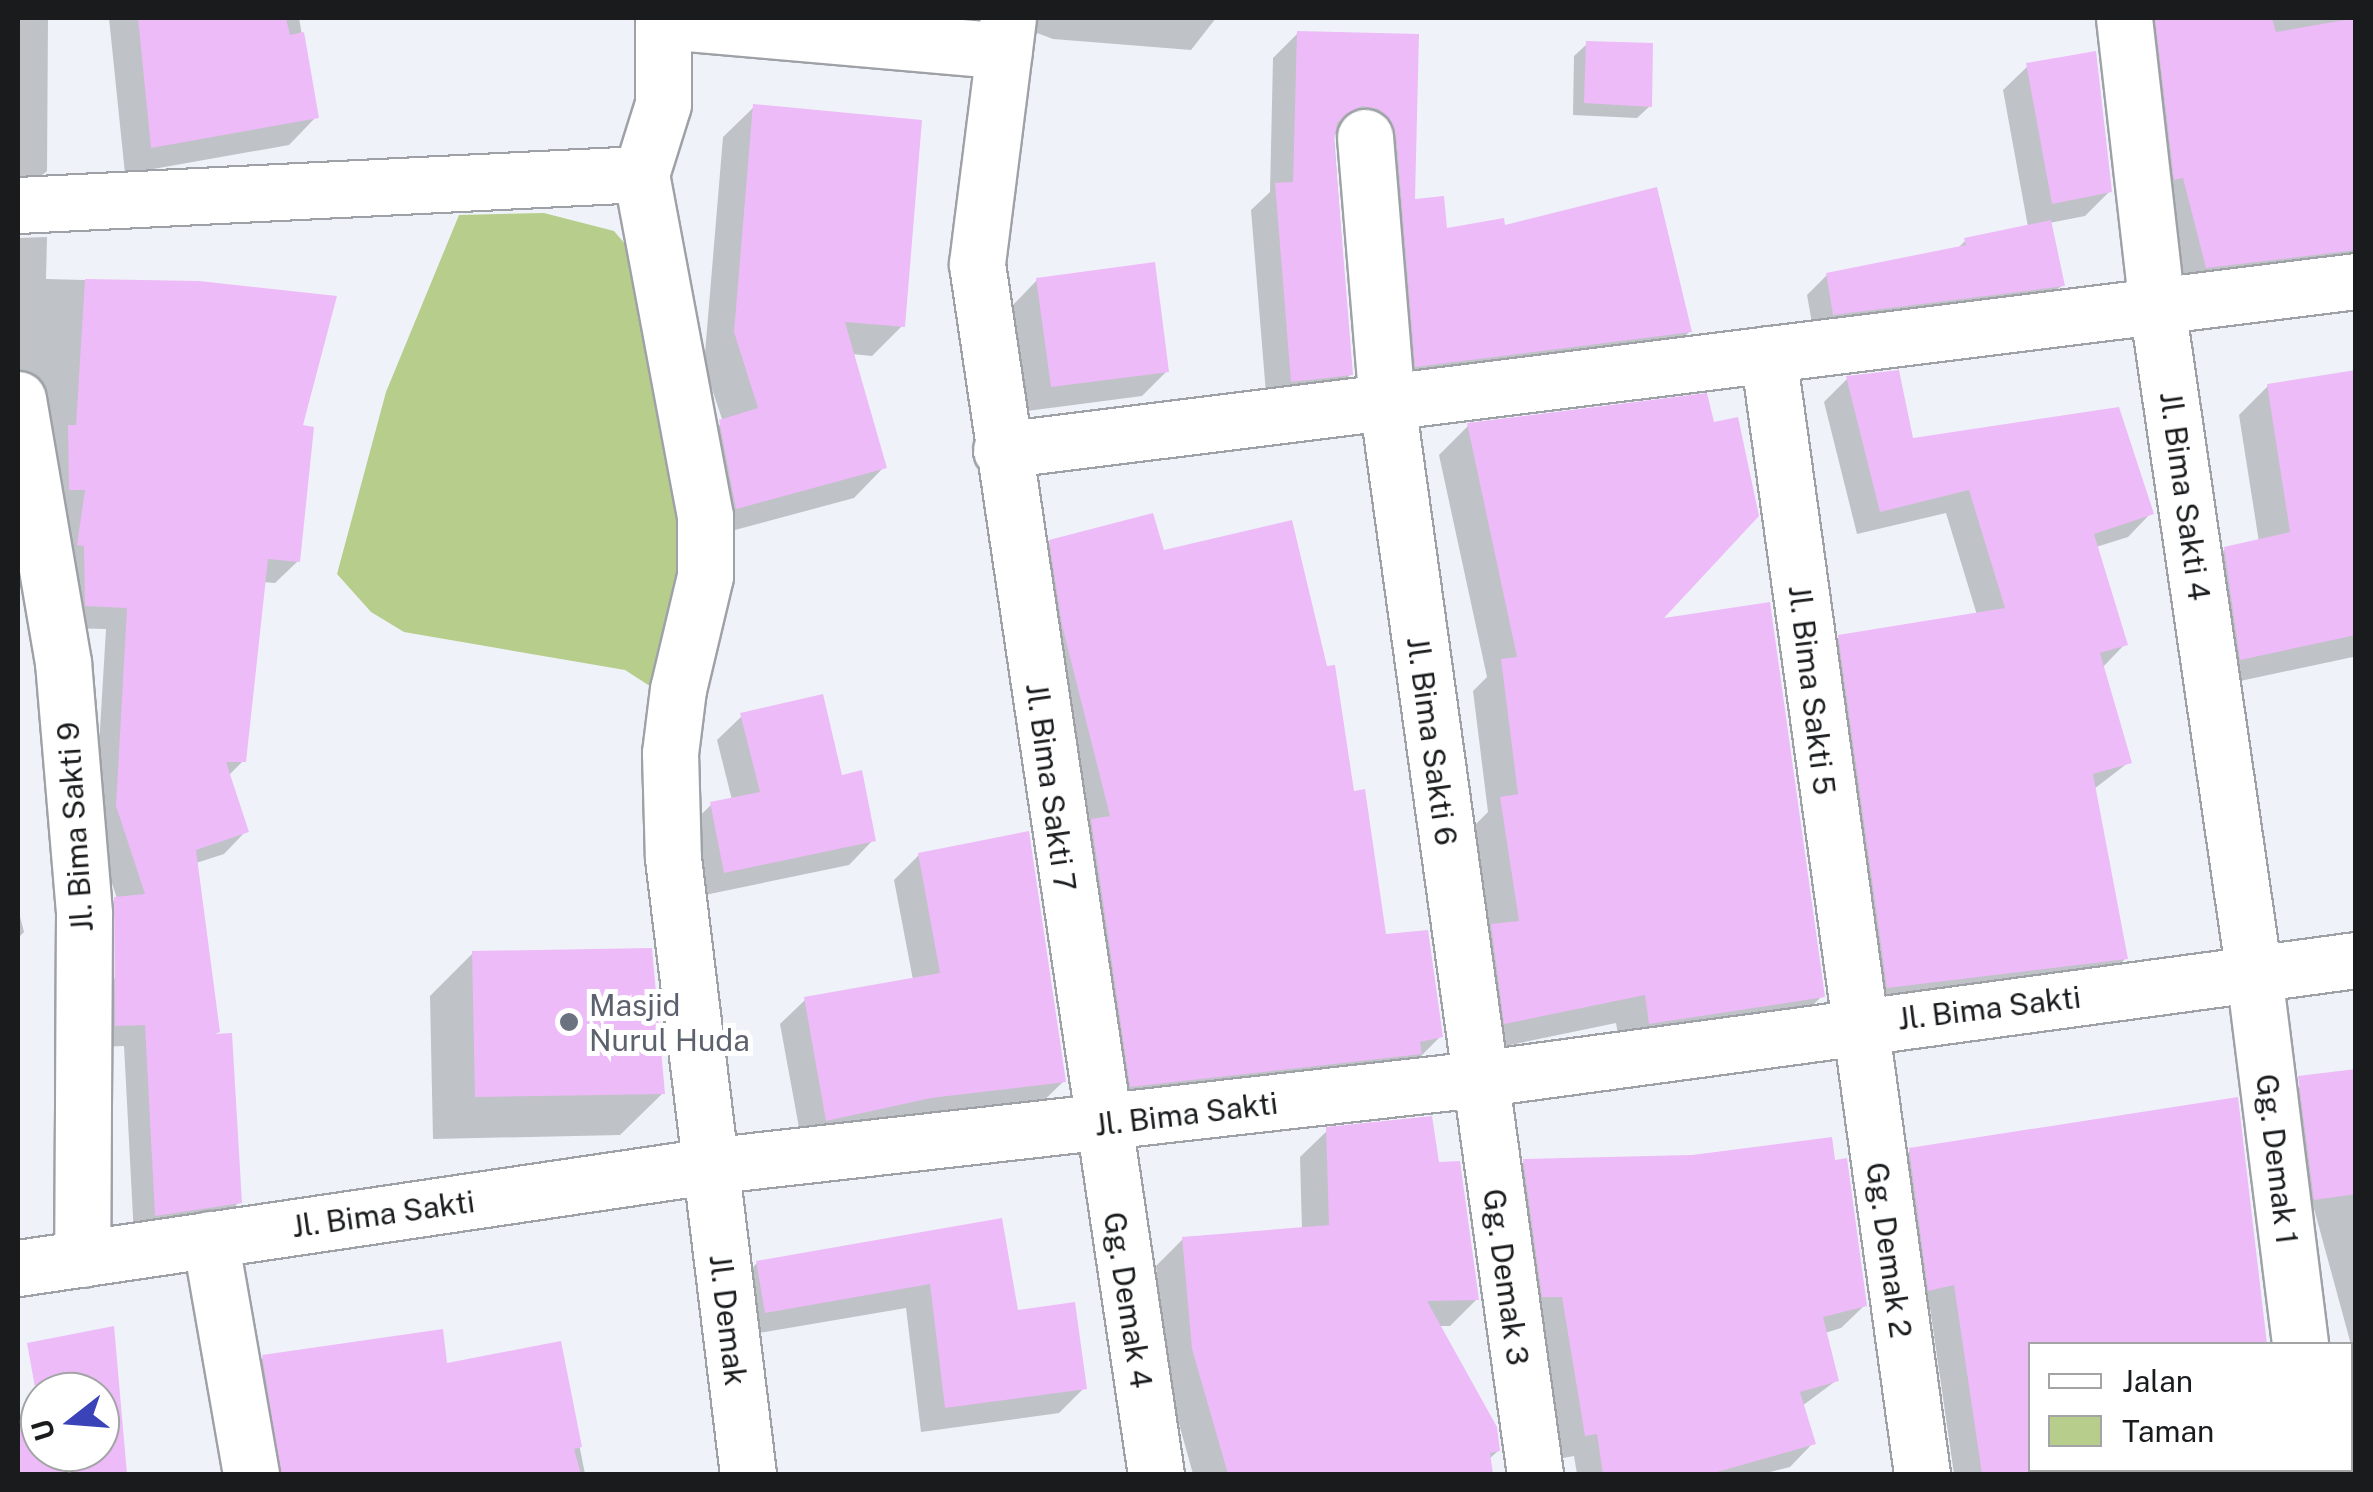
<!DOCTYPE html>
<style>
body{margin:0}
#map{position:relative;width:2373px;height:1492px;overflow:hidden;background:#eff3f9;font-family:"Public Sans",sans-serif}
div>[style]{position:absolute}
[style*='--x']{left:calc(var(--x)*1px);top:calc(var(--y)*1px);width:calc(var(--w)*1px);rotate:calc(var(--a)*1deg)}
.green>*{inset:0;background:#b7cd8c}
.shadow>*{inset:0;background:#0003}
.building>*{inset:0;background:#edbbf7}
.roads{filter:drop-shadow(2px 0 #9ea2a7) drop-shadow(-2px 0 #9ea2a7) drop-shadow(0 2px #9ea2a7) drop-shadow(0 -2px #9ea2a7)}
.street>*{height:55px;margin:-27.5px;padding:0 27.5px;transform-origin:27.5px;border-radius:27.5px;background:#fff}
.dots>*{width:28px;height:28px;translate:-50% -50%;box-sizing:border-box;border:5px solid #fff;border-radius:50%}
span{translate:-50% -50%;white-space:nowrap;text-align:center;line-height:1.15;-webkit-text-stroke:10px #fff;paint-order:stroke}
.street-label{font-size:30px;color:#191b1d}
.worship-label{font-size:30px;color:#5b616d}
.left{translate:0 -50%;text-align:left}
.frame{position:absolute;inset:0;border:20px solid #191b1d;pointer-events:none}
.legend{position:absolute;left:2028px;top:1342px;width:325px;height:130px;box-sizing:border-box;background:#fff;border:2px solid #a3a4a5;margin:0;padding:12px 18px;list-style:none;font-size:30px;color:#191b1d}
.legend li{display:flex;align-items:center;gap:20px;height:50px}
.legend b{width:50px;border:2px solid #a3a4a5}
.north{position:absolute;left:20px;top:1372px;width:100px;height:100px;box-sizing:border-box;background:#fff;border:2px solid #a3a4a5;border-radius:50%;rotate:253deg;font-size:28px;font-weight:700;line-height:40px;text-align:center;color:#191b1d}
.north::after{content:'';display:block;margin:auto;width:35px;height:45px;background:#3a43b7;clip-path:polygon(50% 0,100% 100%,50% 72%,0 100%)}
</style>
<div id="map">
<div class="green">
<div style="clip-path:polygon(544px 213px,614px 231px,637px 258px,675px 440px,681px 572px,656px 690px,625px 670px,404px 632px,371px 612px,337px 574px,386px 392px,459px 215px)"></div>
</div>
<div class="shadow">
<div style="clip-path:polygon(18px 18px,48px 18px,47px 171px,18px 195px)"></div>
<div style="clip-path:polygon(109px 18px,299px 18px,316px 117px,289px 145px,125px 174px)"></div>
<div style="clip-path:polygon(996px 18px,1216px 18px,1191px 50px,1053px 39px)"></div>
<div style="clip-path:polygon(2110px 18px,2356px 18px,2356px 297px,2176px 297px)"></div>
<div style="clip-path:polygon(1298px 33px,1416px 36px,1412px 202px,1445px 231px,1689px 332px,1665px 356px,1392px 390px,1354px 133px,1334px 134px,1351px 374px,1326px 398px,1267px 406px,1251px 210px,1270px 192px,1273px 58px)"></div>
<div style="clip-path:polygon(1587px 44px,1650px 106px,1637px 118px,1573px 115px,1574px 56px)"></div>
<div style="clip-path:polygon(2028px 66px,2110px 191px,2085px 216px,2049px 223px,2062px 285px,2042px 305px,1814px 334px,1807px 295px,1827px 275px,1956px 250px,1966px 240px,2028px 227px,2003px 90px)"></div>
<div style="clip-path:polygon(754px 107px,903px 325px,872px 356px,852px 354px,884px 467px,854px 498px,705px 538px,690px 453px,723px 422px,704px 365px,723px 137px)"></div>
<div style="clip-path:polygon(47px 237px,46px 279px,198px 283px,299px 427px,298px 561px,275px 583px,263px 582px,243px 761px,228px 776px,246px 831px,224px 854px,196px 863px,133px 946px,94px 830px,106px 629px,63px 628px,18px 400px,18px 238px)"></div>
<div style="clip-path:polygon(1037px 280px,1167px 371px,1142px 396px,1027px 411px,1013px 305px)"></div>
<div style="clip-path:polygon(1848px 378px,1911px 441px,2151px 513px,2128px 537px,2096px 547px,2125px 644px,2102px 668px,2129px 762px,2094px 789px,2125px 959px,2101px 982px,1864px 1010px,1816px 661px,1839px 638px,1977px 615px,1946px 513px,1857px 534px,1824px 402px)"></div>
<div style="clip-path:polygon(2268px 386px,2356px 447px,2356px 665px,2353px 657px,2212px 687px,2196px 578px,2225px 549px,2259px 542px,2239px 415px)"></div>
<div style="clip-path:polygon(1468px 426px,1657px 622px,1822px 996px,1793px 1025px,1621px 1052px,1616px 1023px,1476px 1052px,1472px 828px,1488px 812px,1473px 691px,1487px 677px,1439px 455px)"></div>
<div style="clip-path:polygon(1051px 542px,1162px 553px,1352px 794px,1384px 936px,1441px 1036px,1416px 1061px,1106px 1110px,1026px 567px)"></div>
<div style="clip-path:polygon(742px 716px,840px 778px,873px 840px,849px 865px,700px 896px,686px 829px,711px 805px,732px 800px,717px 740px)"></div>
<div style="clip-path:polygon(919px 855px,1064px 1081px,1039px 1105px,802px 1144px,780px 1024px,805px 1000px,913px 980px,894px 880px)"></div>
<div style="clip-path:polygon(18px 909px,24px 932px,18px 938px)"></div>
<div style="clip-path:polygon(473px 953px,663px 1093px,620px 1135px,433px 1139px,430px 996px)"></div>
<div style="clip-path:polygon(116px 977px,213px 1036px,239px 1202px,218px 1224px,134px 1236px,124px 1046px,94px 1047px,94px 999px)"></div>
<div style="clip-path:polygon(2356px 1072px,2356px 1363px,2285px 1102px,2309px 1078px)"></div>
<div style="clip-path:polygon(2232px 1101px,2265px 1344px,2030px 1344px,2030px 1470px,2283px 1470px,2283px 1474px,1954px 1474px,1930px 1308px,1904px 1314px,1885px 1175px,1910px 1151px)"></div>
<div style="clip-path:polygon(1328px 1130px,1437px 1164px,1477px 1299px,1450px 1326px,1438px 1326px,1498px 1451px,1488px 1460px,1491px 1474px,1193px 1474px,1166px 1377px,1156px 1266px,1183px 1239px,1302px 1230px,1300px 1157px)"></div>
<div style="clip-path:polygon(1524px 1162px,1865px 1305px,1841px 1328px,1825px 1333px,1837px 1380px,1802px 1406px,1813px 1443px,1790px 1467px,1762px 1474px,1577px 1474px,1574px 1456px,1563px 1458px,1539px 1319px,1501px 1185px)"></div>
<div style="clip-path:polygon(1000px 1221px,1016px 1313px,1084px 1388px,1059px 1413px,921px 1432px,906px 1308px,741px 1336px,732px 1288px,757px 1263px)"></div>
<div style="clip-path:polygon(559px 1344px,585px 1474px,255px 1474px,239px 1382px,263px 1358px,445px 1366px)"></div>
<div style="clip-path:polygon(119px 1406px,125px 1474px,18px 1474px,18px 1415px,40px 1411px,40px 1452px,100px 1452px,100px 1407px)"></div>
</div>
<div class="building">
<div style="clip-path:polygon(138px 18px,286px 18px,290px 35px,304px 32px,319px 118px,151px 148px)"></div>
<div style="clip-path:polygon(2155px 18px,2272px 18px,2276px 32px,2356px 18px,2356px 250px,2206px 268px,2183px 178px,2174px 180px)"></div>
<div style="clip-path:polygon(1297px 31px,1419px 34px,1415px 199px,1444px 196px,1447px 228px,1504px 218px,1505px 225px,1657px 187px,1692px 332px,1415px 367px,1396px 134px,1379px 109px,1361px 106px,1337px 123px,1334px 140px,1353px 375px,1291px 382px,1275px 183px,1293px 182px)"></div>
<div style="clip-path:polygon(1586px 41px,1653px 43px,1652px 107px,1584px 103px)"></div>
<div style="clip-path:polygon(2096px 51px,2112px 192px,2052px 204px,2026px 63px)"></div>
<div style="clip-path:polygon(753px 104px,922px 120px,905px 327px,845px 322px,887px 468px,736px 509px,719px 420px,758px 408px,734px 332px)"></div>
<div style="clip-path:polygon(2051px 220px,2065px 286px,1833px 315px,1826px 273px,1966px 245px,1964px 238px)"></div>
<div style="clip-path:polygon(1155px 262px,1169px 372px,1051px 387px,1036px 278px)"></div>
<div style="clip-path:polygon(85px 279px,199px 281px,337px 296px,303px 425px,314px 427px,300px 562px,268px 559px,246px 762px,226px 762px,249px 832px,196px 850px,220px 1032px,215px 1034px,232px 1033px,242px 1203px,155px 1216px,145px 1025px,115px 1026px,114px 897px,145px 894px,116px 806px,127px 608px,85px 606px,84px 546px,77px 545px,85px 490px,69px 490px,68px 425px,76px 425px)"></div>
<div style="clip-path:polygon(1899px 370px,1913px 438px,2119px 407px,2154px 514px,2094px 534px,2128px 645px,2100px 653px,2132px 763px,2093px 774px,2128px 959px,1887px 988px,1838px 635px,2005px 608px,1969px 490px,1880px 512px,1846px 376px)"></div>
<div style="clip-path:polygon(2356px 370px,2356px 635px,2240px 660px,2224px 547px,2290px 532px,2267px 384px)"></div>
<div style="clip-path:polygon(1707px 393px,1714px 422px,1738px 417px,1759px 516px,1664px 618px,1770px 602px,1825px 997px,1649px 1024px,1645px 995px,1504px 1024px,1491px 924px,1519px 921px,1500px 797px,1518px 794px,1501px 659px,1517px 657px,1467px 423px)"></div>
<div style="clip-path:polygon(1153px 513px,1164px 550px,1292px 520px,1327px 666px,1335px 665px,1354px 791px,1365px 789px,1386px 934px,1428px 930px,1443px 1037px,1420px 1042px,1422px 1054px,1130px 1087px,1091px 819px,1110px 816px,1062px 625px,1049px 540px)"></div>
<div style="clip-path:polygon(823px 694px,842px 775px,862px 770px,876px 841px,724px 873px,710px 802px,760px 792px,740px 713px)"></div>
<div style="clip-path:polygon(1029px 831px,1066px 1082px,931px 1098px,826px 1121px,804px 997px,940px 973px,918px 853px)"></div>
<div style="clip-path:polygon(652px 948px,665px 1094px,475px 1097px,472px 951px)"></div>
<div style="clip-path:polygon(2356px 1069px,2356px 1194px,2314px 1200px,2298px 1076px)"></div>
<div style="clip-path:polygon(2238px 1097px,2267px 1344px,2030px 1344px,2030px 1474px,1982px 1474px,1954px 1285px,1928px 1291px,1909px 1148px)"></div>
<div style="clip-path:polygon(1432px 1116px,1439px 1162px,1460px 1161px,1479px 1300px,1427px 1301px,1497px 1427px,1500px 1451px,1490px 1453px,1493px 1474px,1228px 1474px,1192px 1349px,1182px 1237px,1329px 1225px,1326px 1127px)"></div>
<div style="clip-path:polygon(1832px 1137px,1835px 1160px,1847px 1158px,1867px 1306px,1823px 1317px,1839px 1381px,1800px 1392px,1816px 1444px,1710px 1474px,1603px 1474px,1597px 1434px,1585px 1436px,1562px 1297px,1542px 1297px,1523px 1159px,1692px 1155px)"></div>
<div style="clip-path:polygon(1002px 1218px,1018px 1310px,1075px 1302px,1087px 1389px,945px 1408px,930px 1284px,765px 1313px,756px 1261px)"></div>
<div style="clip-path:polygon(114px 1326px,127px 1474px,18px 1474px,18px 1420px,40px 1418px,40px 1452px,100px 1452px,100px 1392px,40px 1392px,40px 1415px,27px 1343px)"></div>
<div style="clip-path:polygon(443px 1329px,447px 1363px,561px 1341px,582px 1447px,574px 1449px,581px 1474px,281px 1474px,262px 1355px)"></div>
</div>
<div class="roads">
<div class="street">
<div style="--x:663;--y:18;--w:86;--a:90"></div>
<div style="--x:663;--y:104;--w:73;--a:107.4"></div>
<div style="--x:641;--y:174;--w:348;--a:79.4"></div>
<div style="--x:705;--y:516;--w:60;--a:90"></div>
<div style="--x:705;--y:576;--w:116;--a:103.4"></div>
<div style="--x:678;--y:689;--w:64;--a:97.1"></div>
<div style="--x:670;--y:753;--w:105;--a:88.4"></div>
<div style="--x:673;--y:858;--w:621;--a:83.06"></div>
<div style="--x:1008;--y:18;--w:248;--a:97.2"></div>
<div style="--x:977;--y:264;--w:1223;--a:81.59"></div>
<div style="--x:2124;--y:18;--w:290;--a:83.5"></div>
<div style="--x:2157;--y:306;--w:675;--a:81.74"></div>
<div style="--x:2254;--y:974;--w:373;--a:82.9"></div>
<div style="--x:664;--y:21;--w:341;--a:5"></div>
<div style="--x:1365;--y:137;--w:266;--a:85.3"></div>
<div style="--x:1387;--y:402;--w:1082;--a:82.14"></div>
<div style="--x:18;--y:205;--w:624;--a:-2.85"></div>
<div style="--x:1768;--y:354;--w:1131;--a:82.17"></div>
<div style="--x:18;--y:399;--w:267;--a:80.3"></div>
<div style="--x:63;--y:662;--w:253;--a:85.2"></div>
<div style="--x:84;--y:914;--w:345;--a:90.3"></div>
<div style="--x:1001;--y:450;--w:1365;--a:-7.11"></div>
<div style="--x:210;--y:1239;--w:239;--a:80.1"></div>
<div style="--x:18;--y:1268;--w:697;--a:-8.41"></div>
<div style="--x:708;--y:1166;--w:774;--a:-6.45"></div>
<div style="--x:1477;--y:1079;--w:887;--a:-7.71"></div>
<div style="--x:2316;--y:1470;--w:4;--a:76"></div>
</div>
</div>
<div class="dots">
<div style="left:569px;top:1022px;background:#6b7280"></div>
</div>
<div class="street-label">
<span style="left:2185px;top:496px;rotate:82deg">Jl. Bima Sakti 4</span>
<span style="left:1812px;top:690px;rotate:83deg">Jl. Bima Sakti 5</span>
<span style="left:1432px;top:741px;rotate:82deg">Jl. Bima Sakti 6</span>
<span style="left:1051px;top:787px;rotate:82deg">Jl. Bima Sakti 7</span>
<span style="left:75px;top:827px;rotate:-94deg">Jl. Bima Sakti 9</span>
<span style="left:1989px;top:1008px;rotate:-7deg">Jl. Bima Sakti</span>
<span style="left:1186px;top:1114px;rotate:-7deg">Jl. Bima Sakti</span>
<span style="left:2277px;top:1159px;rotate:83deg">Gg. Demak 1</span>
<span style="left:383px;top:1214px;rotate:-8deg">Jl. Bima Sakti</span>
<span style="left:1889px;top:1250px;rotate:82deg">Gg. Demak 2</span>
<span style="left:1506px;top:1277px;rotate:82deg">Gg. Demak 3</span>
<span style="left:1128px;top:1300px;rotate:81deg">Gg. Demak 4</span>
<span style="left:728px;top:1320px;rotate:83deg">Jl. Demak</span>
</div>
<div class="worship-label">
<span class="left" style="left:589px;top:1022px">Masjid<br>Nurul Huda</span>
</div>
<div class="frame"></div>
<ul class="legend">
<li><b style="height:12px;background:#fff"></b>Jalan</li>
<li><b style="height:28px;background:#b7cd8c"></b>Taman</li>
</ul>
<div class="north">U</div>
</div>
